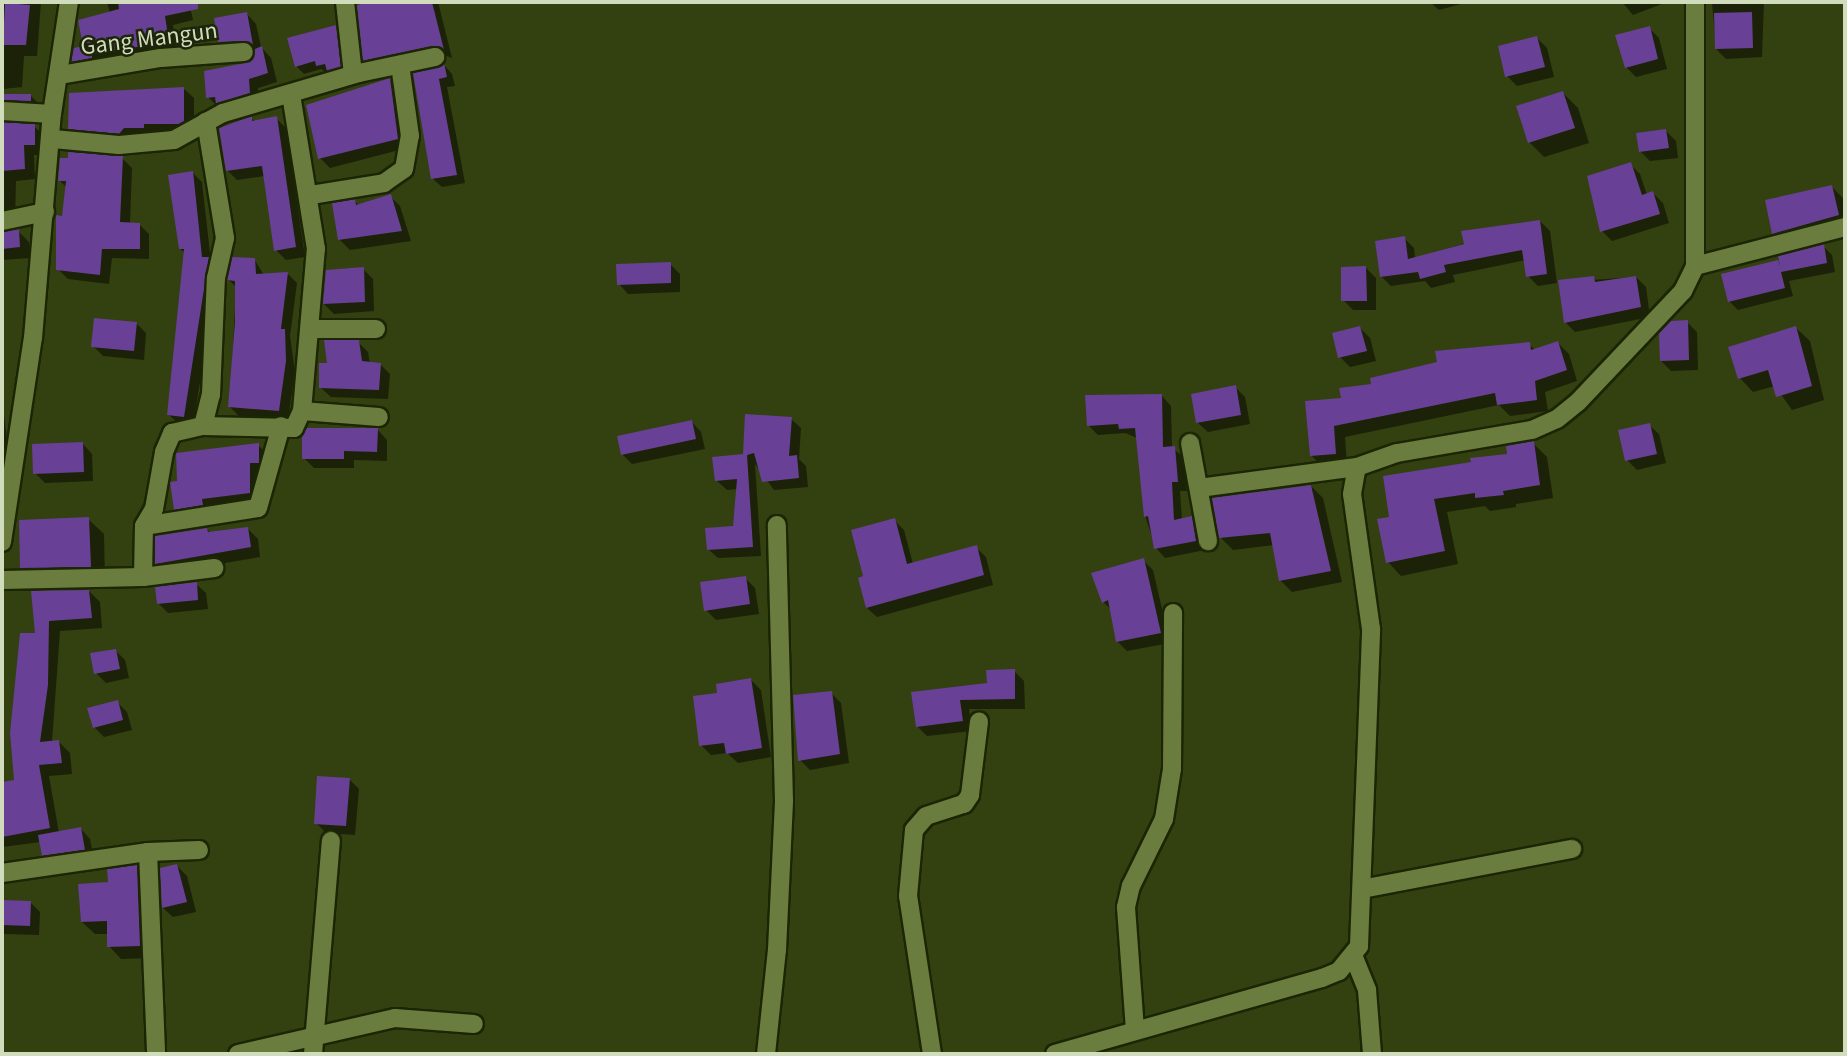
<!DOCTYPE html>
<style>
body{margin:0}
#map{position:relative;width:1847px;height:1056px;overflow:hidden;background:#33400f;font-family:"Source Sans 3",sans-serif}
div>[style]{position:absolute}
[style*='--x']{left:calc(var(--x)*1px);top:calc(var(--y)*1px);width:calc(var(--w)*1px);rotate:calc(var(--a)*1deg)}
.shadow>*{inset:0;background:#0007}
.building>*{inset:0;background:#684095}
.roads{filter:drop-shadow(2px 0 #1c2504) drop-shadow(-2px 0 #1c2504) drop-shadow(0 2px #1c2504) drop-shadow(0 -2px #1c2504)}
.minor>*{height:18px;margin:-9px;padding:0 9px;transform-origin:9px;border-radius:9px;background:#6a7d3e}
.tertiary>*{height:18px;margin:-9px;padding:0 9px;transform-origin:9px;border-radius:9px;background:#6a7d3e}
span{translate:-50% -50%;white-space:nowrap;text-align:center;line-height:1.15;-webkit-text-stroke:5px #1d250a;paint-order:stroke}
.street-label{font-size:24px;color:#d0dcbb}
.frame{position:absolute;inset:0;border:4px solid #d0dcbb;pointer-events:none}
</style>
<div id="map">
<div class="shadow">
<div style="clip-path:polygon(2px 2px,41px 2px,37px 56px,24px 56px,22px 87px,3px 89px)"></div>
<div style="clip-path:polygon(107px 2px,189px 2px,193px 20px,173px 25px,176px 50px,82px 69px,73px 61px,110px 13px)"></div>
<div style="clip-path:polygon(378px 2px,438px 2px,452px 58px,444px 55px,374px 70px,365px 60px,359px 6px)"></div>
<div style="clip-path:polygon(1430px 2px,1468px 2px,1439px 10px)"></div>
<div style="clip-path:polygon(1622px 2px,1667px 2px,1633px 15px)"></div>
<div style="clip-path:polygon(1712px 2px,1764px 2px,1762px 57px,1726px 59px,1716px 49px)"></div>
<div style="clip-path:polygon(247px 14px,256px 24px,261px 47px,271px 58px,277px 82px,258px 88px,259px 103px,218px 107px,208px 97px,251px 63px,256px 50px,230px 52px,220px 42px)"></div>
<div style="clip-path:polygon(336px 27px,343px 35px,348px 74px,336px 78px,321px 69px,304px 74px,296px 66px)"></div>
<div style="clip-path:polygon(1649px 28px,1659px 38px,1667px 69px,1636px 77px,1626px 67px)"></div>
<div style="clip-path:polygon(1537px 38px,1547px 48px,1554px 77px,1517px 86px,1507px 76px)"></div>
<div style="clip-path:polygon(444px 65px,452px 74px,455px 86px,447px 87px,465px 183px,442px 187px,433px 179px,415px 75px)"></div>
<div style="clip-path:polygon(390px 80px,400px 90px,407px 148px,330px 168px,320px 158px)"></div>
<div style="clip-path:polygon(184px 89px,194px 98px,194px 131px,80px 138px,70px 128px)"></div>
<div style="clip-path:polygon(1563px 93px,1578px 108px,1589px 143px,1544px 157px,1529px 142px)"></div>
<div style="clip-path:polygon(2px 95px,30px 95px,41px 106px,9px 111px,2px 120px)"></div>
<div style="clip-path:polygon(251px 118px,255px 122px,276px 118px,286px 128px,305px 257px,286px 260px,276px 250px,265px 176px,237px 180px,227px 170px)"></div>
<div style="clip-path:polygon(2px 123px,34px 126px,45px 137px,45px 155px,34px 155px,35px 179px,16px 181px,15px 220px,2px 229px)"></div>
<div style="clip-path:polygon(1666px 131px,1676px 141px,1678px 158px,1650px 161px,1640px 151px)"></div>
<div style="clip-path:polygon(122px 158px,132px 168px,130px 224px,139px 224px,149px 234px,149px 259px,112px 258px,109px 284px,68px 279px,58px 269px,67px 188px,60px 181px)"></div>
<div style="clip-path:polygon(1630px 164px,1640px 174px,1647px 195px,1653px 193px,1663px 203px,1669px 223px,1612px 241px,1602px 231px)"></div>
<div style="clip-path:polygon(193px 173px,202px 182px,211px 262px,218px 269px,193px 426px,179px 424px,169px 415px,185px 253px,180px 249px)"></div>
<div style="clip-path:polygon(1832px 187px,1845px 200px,1845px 233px,1789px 248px,1774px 233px)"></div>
<div style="clip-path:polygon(390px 196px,400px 206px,411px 241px,350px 250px,340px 240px,354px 201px,360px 206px)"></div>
<div style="clip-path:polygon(1540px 221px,1550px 231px,1557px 283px,1538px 286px,1528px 276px,1526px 260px,1453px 275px,1455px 282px,1431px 288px,1425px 281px,1391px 286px,1381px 276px,1404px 238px,1414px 248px,1415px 258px)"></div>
<div style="clip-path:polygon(18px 231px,29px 242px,30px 258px,2px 260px,2px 232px)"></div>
<div style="clip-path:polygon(1823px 246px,1832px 255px,1835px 272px,1789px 281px,1793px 296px,1738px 310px,1729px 301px,1778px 262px,1782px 266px)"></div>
<div style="clip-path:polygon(254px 259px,264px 275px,288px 274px,297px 283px,290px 336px,295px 372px,288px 420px,239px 416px,230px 407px,236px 287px,229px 280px)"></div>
<div style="clip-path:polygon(670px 264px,680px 274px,680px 292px,628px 294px,619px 284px)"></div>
<div style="clip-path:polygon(1366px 268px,1376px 278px,1376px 310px,1353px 310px,1343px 300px)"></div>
<div style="clip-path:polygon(363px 269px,373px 279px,374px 311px,334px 314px,324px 304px)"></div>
<div style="clip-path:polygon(1636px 277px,1646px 287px,1650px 317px,1575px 332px,1565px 322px,1560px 282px)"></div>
<div style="clip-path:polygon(1687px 322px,1697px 332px,1698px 370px,1671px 371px,1661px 361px)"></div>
<div style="clip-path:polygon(136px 323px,146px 333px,144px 360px,103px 356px,93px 346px)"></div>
<div style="clip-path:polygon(1360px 328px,1370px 338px,1376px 361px,1350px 367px,1340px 357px)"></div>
<div style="clip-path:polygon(1796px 328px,1810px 341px,1824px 400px,1792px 410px,1775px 386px,1753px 392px,1740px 378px)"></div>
<div style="clip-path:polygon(358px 342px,368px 352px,370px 364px,380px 364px,390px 374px,388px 399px,331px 397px,321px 388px,329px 365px)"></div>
<div style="clip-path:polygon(1558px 343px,1569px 354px,1577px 381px,1545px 392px,1548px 411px,1510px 416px,1499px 405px,1345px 437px,1347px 465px,1322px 467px,1311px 455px,1343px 400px,1373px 386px,1529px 344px,1535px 350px)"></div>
<div style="clip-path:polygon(1235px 387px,1245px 397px,1250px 424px,1208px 432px,1198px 423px)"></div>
<div style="clip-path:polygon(1162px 396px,1171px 406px,1172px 448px,1184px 457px,1187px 491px,1180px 491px,1182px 520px,1191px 518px,1201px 528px,1205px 550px,1165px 558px,1156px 548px,1145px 516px,1137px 438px,1125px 433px,1098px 435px,1089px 426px)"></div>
<div style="clip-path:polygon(2px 399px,8px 448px,2px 449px)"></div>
<div style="clip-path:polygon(791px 419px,801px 428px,799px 459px,806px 466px,808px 487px,774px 490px,755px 464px,761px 556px,718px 558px,708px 549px,735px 527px,738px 489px,727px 490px,717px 481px)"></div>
<div style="clip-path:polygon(692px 422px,701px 432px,705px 449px,632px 464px,622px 454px)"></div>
<div style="clip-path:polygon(1649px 425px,1659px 434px,1666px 463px,1637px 470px,1627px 460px)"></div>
<div style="clip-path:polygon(378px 430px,387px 440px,387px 461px,354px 460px,354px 468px,314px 468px,304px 458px)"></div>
<div style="clip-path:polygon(1533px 443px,1547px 457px,1553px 498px,1516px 504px,1516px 507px,1490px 511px,1485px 506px,1447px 512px,1458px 564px,1401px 576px,1388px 562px,1391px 518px)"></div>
<div style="clip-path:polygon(83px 444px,92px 454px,93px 481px,45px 483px,35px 473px)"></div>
<div style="clip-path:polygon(258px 445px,268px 455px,260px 503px,185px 519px,175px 509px)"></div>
<div style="clip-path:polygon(1311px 486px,1323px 498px,1342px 582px,1292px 592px,1280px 580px,1274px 545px,1233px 550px,1221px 538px)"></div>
<div style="clip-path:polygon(88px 519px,104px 534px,105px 581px,37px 583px,22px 567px)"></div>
<div style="clip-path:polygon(894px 520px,904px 530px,913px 564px,976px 547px,986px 557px,993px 585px,877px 617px,867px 608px,866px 578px)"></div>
<div style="clip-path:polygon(207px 529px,211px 534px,248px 529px,258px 539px,260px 557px,166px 573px,156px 563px)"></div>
<div style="clip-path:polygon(1143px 560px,1153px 570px,1170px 643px,1127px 651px,1117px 641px,1112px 610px,1103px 602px)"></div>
<div style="clip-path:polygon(745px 578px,755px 588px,759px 614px,716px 620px,706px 610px)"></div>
<div style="clip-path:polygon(196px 584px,206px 593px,208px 609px,168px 613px,158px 603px)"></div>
<div style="clip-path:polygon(89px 591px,100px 602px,102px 628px,60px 631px,52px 742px,59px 742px,70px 753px,72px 774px,49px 776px,59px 833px,81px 829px,90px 839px,94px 859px,53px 865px,43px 855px,41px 842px,2px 847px,2px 783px,16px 781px,36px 635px,33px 592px)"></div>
<div style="clip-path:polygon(115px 650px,125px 660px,129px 678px,106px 683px,96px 673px)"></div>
<div style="clip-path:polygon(1014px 671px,1024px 681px,1025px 709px,969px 709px,972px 731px,927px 736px,917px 726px,913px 694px,988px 684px)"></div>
<div style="clip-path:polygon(751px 680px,761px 690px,771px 757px,738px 763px,727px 753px,711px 755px,701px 745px,719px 695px)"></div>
<div style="clip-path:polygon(831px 693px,841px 703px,849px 763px,810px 770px,800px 760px)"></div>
<div style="clip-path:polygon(117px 702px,127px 712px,132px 730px,104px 737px,94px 727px)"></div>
<div style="clip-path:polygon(349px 779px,359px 789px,355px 835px,326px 833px,316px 823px)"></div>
<div style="clip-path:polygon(177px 866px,187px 876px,196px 912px,173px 917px,163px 908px)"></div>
<div style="clip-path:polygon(137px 867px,149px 880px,152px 958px,121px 959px,109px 946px,109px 934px,95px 934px,82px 922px,110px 884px)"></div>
<div style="clip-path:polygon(2px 901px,30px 902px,40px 912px,39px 935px,4px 934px)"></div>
</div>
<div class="building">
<div style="clip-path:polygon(118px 2px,198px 2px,198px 9px,165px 16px,169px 42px,92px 54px,92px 58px,71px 62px,74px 48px,83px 46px,78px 20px,119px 9px)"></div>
<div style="clip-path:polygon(370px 2px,432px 2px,444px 50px,433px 46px,363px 61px,357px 5px)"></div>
<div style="clip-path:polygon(5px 3px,30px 5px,26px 45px,3px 45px)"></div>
<div style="clip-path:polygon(247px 12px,253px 45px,244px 41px,218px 42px,214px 18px)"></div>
<div style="clip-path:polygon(1752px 12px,1753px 48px,1715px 49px,1714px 13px)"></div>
<div style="clip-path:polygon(336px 25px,341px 67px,327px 71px,325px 64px,316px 66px,315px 61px,295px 67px,287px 38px)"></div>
<div style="clip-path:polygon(1650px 26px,1658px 59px,1625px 68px,1615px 35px)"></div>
<div style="clip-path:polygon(1537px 36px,1545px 67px,1505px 77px,1498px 46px)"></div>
<div style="clip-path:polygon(262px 46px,268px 73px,249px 79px,250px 93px,216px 104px,215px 97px,206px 98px,204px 71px,250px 62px,255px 49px)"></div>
<div style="clip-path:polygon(444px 63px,447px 77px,439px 79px,457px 175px,431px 179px,413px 73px)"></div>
<div style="clip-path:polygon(390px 78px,398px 139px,318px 159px,306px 105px)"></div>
<div style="clip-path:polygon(184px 87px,184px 121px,179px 124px,144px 124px,144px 128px,124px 128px,119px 134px,68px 129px,69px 93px)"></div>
<div style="clip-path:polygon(1563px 91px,1575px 128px,1528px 143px,1516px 106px)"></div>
<div style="clip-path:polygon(2px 94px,31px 94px,31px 101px,2px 100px)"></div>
<div style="clip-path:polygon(252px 116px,252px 121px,277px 116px,296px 247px,274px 251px,262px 166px,226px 171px,219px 128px)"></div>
<div style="clip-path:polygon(2px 122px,35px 124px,35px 145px,24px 145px,25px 169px,2px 171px)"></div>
<div style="clip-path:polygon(1666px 129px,1669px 148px,1639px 152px,1636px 133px)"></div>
<div style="clip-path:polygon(68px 152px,123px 156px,120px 222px,140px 223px,140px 249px,102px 249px,100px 275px,56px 270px,56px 215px,62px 216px,66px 181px,58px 181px,60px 158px,68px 158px)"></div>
<div style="clip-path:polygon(1631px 162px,1642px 195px,1653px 191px,1660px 214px,1600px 232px,1587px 176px)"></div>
<div style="clip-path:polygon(193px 171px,202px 257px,209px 257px,184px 417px,167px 415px,184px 249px,179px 249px,168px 175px)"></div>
<div style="clip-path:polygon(1832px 185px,1839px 215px,1772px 234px,1765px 200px)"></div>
<div style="clip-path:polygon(391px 194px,402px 231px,338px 240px,332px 203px,355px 199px,356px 205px)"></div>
<div style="clip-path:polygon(1540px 220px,1547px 274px,1526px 277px,1522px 250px,1444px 265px,1446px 272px,1420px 279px,1418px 272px,1380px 277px,1375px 241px,1405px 236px,1408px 259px,1464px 244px,1461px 231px)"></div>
<div style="clip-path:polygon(19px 229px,20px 247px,2px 249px,2px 232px)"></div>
<div style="clip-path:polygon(1824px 244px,1827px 263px,1781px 272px,1785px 288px,1728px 302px,1721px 274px,1778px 260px,1780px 266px,1778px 256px)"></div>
<div style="clip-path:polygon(232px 257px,255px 258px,256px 274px,288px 272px,281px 329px,285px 329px,286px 361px,279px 411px,228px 407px,235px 322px,235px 281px,227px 280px)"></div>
<div style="clip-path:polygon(671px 262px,671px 283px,617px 285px,616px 264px)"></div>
<div style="clip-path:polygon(1366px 266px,1367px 301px,1341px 301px,1341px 267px)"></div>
<div style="clip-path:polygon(364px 267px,365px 302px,323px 304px,326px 270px)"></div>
<div style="clip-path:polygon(1594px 276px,1595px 282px,1636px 276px,1641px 307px,1564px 323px,1558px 280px)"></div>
<div style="clip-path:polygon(94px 318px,137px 322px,134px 351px,91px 347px)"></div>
<div style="clip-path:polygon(1688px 320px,1689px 360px,1660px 361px,1659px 333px,1671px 321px)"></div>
<div style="clip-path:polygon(1360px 326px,1367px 351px,1338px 358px,1332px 333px)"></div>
<div style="clip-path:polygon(1796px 326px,1812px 386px,1776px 397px,1768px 370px,1738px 379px,1728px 347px)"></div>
<div style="clip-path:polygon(324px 340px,359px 340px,362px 361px,381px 363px,379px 390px,319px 388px,319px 363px,327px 363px)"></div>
<div style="clip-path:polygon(1558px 341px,1567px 370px,1535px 381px,1537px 400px,1497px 405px,1495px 393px,1334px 426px,1336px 454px,1310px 456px,1305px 401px,1341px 398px,1339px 388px,1371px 384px,1370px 378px,1437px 362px,1435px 351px,1530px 342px,1531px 350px)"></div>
<div style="clip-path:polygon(1236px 385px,1241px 415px,1196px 423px,1191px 394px)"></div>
<div style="clip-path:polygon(1162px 394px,1163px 447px,1175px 446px,1178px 482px,1172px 482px,1174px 520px,1192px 516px,1196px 541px,1154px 549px,1148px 516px,1144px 517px,1135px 428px,1119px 429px,1118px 424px,1087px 426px,1085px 395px)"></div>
<div style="clip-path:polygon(745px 414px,792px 417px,789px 456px,797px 455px,799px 478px,762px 482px,754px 453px,747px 455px,753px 547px,707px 550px,705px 528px,733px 526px,737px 479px,715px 481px,712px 457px,743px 454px)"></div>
<div style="clip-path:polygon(692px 420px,696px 439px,621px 455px,617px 436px)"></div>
<div style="clip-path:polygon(1650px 423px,1657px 454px,1625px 461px,1618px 430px)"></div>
<div style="clip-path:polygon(307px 428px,378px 428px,377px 452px,344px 451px,344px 459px,302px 459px,302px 436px)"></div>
<div style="clip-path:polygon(1534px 441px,1540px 485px,1503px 491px,1504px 495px,1475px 498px,1475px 493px,1434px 499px,1445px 551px,1386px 563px,1377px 519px,1389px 517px,1383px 476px,1471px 462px,1470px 458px,1507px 454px,1506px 446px)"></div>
<div style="clip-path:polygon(83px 442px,84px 472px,33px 474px,32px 444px)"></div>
<div style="clip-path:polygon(259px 443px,259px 463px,250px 463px,250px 493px,202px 499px,203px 505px,174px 510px,170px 482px,177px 481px,176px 453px)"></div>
<div style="clip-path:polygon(1311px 485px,1331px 571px,1279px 581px,1270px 533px,1219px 538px,1212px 498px)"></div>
<div style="clip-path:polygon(89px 517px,91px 567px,20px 568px,19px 520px)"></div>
<div style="clip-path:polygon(895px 518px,907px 564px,977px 545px,984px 575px,866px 608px,858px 578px,863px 576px,851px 530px)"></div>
<div style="clip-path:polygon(248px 527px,251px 547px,155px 564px,155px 536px,207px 528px,208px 532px)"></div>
<div style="clip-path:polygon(1144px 558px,1161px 633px,1116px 642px,1108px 600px,1102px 603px,1091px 573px)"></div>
<div style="clip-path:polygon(746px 576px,750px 604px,704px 611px,700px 582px)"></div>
<div style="clip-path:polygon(197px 582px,198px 600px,157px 604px,155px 587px)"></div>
<div style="clip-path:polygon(89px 590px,92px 618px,49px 621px,48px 685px,40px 742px,59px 740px,62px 763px,39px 765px,50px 828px,2px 837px,2px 782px,14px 780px,10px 733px,20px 633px,35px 633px,31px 591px)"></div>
<div style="clip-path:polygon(116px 649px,120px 669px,94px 674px,90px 653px)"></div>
<div style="clip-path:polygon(1015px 669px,1015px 699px,960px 700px,963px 721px,916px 727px,911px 692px,987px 683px,986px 670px)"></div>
<div style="clip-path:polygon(751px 678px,762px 748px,726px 754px,724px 743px,699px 746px,693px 696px,717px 693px,716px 684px)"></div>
<div style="clip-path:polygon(832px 691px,840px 754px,798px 761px,793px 695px)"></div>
<div style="clip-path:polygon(118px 700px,123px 720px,93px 728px,87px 708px)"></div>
<div style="clip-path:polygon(317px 776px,350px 778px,346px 826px,314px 824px)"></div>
<div style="clip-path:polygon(81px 827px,85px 850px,42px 856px,38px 835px)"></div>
<div style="clip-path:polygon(177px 864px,187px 902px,162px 908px,160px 868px)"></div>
<div style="clip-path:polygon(137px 865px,140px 946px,107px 947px,107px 921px,81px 922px,78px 884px,108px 882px,107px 869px)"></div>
<div style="clip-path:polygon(2px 900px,31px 901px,30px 926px,2px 925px)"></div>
</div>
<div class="roads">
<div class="minor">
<div style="--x:345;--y:2;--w:72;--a:83.7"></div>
<div style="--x:60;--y:75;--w:102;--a:-9.6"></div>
<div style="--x:161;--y:58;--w:83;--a:-4.1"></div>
<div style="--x:2;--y:111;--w:50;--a:3.4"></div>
<div style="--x:53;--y:139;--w:66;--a:5.2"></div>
<div style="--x:119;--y:145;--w:55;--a:-5.2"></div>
<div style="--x:174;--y:140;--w:56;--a:-28.9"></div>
<div style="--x:223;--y:113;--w:142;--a:-16.4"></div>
<div style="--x:359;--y:73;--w:78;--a:-11.9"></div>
<div style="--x:311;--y:195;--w:74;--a:-9.3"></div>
<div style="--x:384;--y:183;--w:24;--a:-35"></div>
<div style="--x:404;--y:169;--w:34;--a:-80"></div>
<div style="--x:410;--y:136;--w:72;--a:-98"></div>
<div style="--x:2;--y:221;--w:44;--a:-11.8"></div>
<div style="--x:1695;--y:266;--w:155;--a:-14.6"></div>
<div style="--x:312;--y:329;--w:64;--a:0"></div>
<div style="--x:302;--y:411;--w:77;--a:4.5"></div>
<div style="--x:203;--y:426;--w:91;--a:1.3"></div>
<div style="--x:294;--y:428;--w:19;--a:-65"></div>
<div style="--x:302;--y:411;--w:163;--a:-85.1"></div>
<div style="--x:316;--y:249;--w:157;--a:-99.2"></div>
<div style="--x:1190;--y:443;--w:100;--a:79.6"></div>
<div style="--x:1199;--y:488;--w:159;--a:-7.6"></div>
<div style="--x:1357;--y:467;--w:42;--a:-19.3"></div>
<div style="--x:1397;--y:453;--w:137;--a:-9.7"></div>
<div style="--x:1532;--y:430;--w:27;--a:-24"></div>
<div style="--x:1557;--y:419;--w:27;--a:-39"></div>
<div style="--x:1578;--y:402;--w:153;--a:-46.6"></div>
<div style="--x:1683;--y:291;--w:28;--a:-64"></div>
<div style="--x:1695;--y:266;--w:264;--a:-90"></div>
<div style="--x:144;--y:526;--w:115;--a:-9"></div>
<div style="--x:258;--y:508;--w:85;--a:-74.3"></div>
<div style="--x:143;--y:577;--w:72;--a:-7.2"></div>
<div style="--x:2;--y:580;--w:141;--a:-1.2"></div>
<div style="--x:143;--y:577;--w:51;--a:-88.9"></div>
<div style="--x:144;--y:526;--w:20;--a:-60"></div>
<div style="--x:154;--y:509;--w:58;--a:-80"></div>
<div style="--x:164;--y:452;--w:21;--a:-67"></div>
<div style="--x:172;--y:433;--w:32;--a:-13"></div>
<div style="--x:203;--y:426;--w:32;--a:-76"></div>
<div style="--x:211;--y:395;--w:117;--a:-87.6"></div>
<div style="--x:216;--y:278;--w:41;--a:-77.3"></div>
<div style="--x:225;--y:238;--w:118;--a:-99.3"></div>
<div style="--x:148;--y:852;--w:202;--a:87.7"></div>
<div style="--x:2;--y:873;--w:148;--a:-8.2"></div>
<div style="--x:148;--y:852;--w:51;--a:-2.2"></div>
<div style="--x:1362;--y:889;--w:214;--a:-10.8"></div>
<div style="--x:1353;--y:955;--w:38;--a:68"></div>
<div style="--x:1367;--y:990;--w:64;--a:85.5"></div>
<div style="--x:1135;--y:1030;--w:123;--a:-94.2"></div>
<div style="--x:1126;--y:907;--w:22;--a:-77"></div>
<div style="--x:1131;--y:886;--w:75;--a:-63.8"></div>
<div style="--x:1164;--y:819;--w:51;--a:-80.9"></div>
<div style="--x:1172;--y:769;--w:156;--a:-89.6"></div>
<div style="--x:238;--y:1054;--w:161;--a:-12.9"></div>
<div style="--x:395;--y:1018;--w:79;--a:4.3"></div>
<div style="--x:313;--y:1054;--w:214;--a:-85.2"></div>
<div style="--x:766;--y:1054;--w:105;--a:-84"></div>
<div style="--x:777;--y:950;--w:149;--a:-87.3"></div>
<div style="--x:784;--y:801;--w:276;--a:-91.5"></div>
<div style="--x:932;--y:1054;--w:160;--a:-98.6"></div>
<div style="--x:908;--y:896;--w:66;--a:-84.8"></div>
<div style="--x:914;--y:830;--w:18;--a:-49"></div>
<div style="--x:926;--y:816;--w:40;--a:-18"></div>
<div style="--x:964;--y:804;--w:11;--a:-56"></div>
<div style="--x:970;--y:795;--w:74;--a:-83"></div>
<div style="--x:1055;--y:1054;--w:278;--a:-15.9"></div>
<div style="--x:1322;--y:978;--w:18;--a:-22"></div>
<div style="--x:1339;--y:971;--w:32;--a:-51"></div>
<div style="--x:1359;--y:946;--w:317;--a:-87.8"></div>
<div style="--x:1371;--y:629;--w:136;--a:-98"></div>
<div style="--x:1352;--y:494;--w:27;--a:-80"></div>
</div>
<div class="tertiary">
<div style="--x:2;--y:542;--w:206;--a:-81.4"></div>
<div style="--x:33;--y:338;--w:225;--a:-85.2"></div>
<div style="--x:52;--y:114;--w:113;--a:-81.4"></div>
</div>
</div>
<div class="street-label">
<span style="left:149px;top:39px;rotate:-7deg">Gang Mangun</span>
</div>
<div class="frame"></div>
</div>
